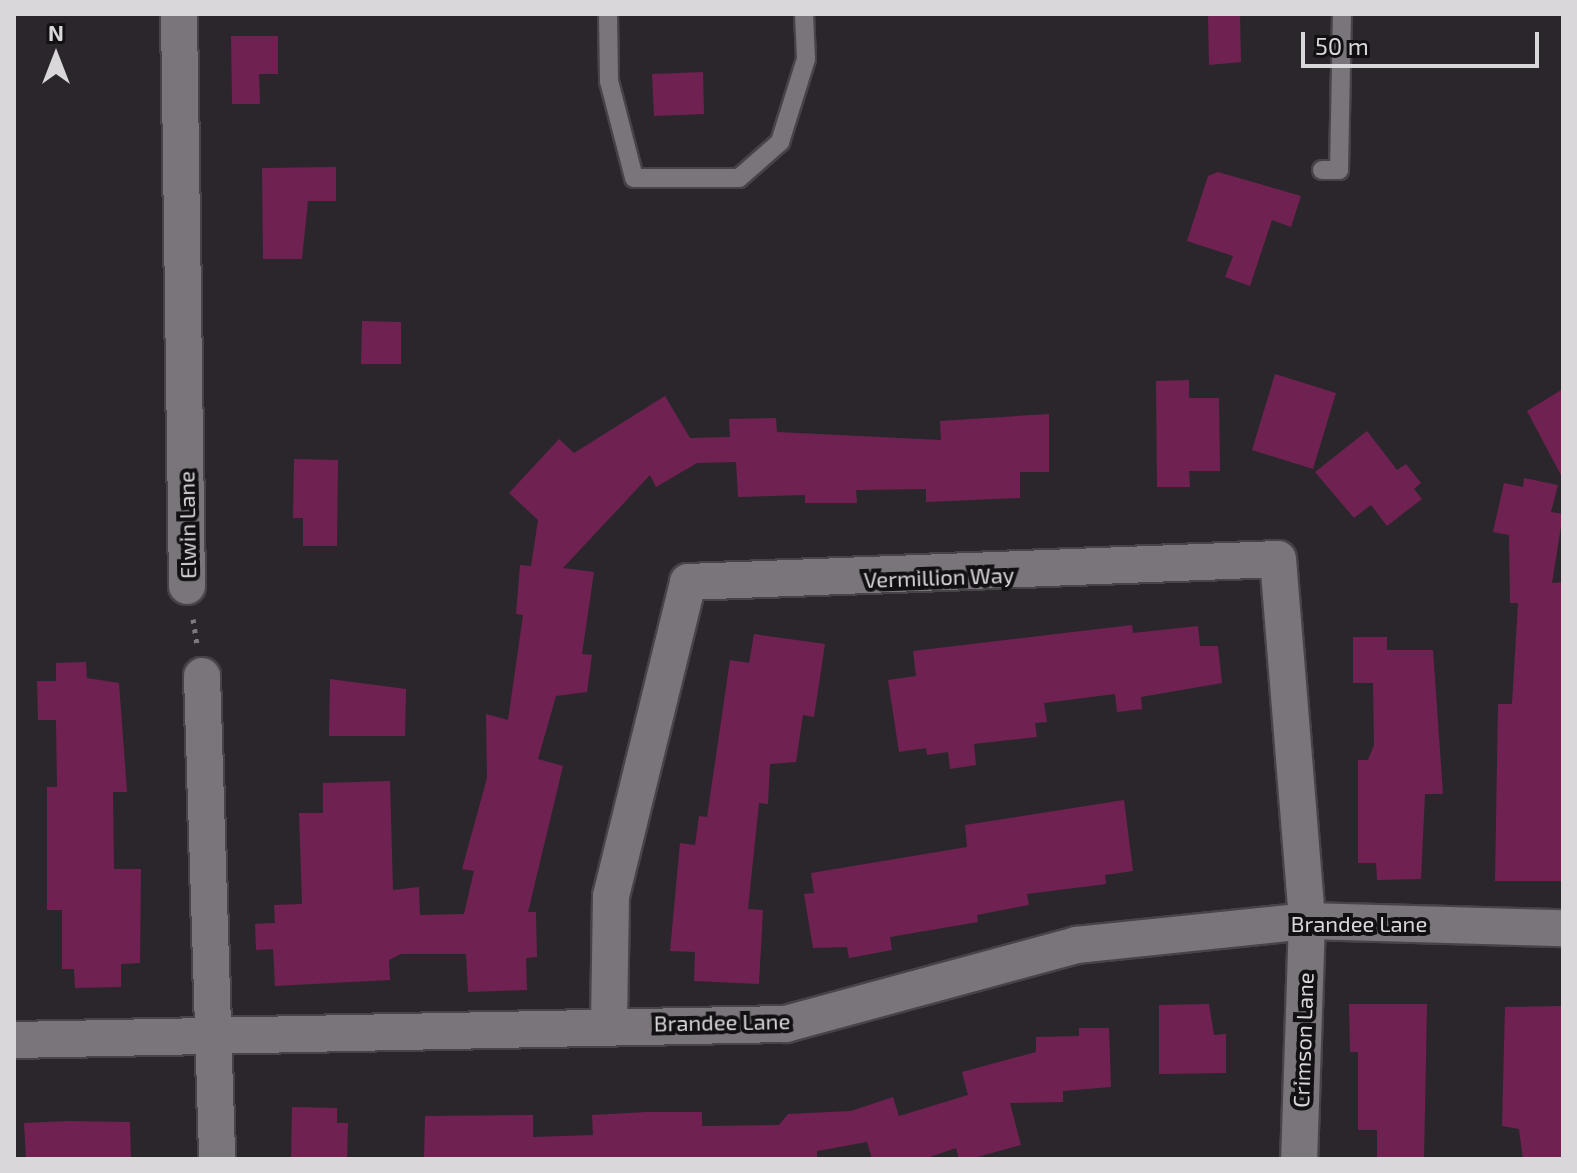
<!DOCTYPE html>
<style>
body{margin:0}
#map{position:relative;width:1577px;height:1173px;overflow:hidden;background:#2b262c;font-family:"Exo 2",sans-serif}
div>[style]{position:absolute}
[style*='--x']{left:calc(var(--x)*1px);top:calc(var(--y)*1px);width:calc(var(--w)*1px);rotate:calc(var(--a)*1deg)}
.building>*{inset:0;background:#6f2251}
.path>*{height:5px;margin-top:-2.5px;transform-origin:0;background:repeating-linear-gradient(90deg,#7d797e 0 4px,transparent 0 10px)}
.roads{filter:drop-shadow(2px 0 #474348) drop-shadow(-2px 0 #474348) drop-shadow(0 2px #474348) drop-shadow(0 -2px #474348)}
.service>*{height:18px;margin:-9px;padding:0 9px;transform-origin:9px;border-radius:9px;background:#7a747b}
.minor>*{height:36px;margin:-18px;padding:0 18px;transform-origin:18px;border-radius:18px;background:#7a747b}
span{translate:-50% -50%;white-space:nowrap;text-align:center;line-height:1.15;-webkit-text-stroke:8px #121013;paint-order:stroke}
.street-label{font-size:22px;color:#dad7db}
.frame{position:absolute;inset:0;border:16px solid #dad7db;pointer-events:none}
.north{position:absolute;left:16px;top:16px;width:80px;height:80px;-webkit-text-stroke:6px #121013;paint-order:stroke;rotate:0deg;font-size:22px;font-weight:700;line-height:32px;text-align:center;color:#dad7db}
.north::after{content:'';display:block;margin:auto;width:28px;height:36px;background:#dad7db;clip-path:polygon(50% 0,100% 100%,50% 72%,0 100%)}
.scale{position:absolute;left:1301px;top:32px;width:238px;height:36px;box-sizing:border-box;border:4px solid #dad7db;border-top:0;padding-left:10px;font-size:24px;line-height:28px;white-space:nowrap;color:#dad7db;-webkit-text-stroke:6px #121013;paint-order:stroke}
</style>
<div id="map">
<div class="building">
<div style="clip-path:polygon(1208px 14px,1240px 14px,1241px 62px,1209px 65px)"></div>
<div style="clip-path:polygon(231px 36px,278px 36px,278px 74px,259px 74px,260px 104px,232px 104px)"></div>
<div style="clip-path:polygon(703px 72px,704px 114px,654px 116px,652px 74px)"></div>
<div style="clip-path:polygon(336px 167px,336px 201px,308px 201px,302px 259px,263px 259px,262px 168px)"></div>
<div style="clip-path:polygon(1218px 172px,1301px 196px,1291px 227px,1272px 220px,1250px 286px,1225px 277px,1233px 256px,1187px 241px,1208px 176px)"></div>
<div style="clip-path:polygon(362px 321px,401px 322px,401px 364px,361px 364px)"></div>
<div style="clip-path:polygon(1275px 374px,1336px 393px,1313px 469px,1252px 450px)"></div>
<div style="clip-path:polygon(1189px 380px,1189px 398px,1219px 398px,1220px 471px,1189px 471px,1190px 487px,1157px 487px,1156px 381px)"></div>
<div style="clip-path:polygon(1563px 389px,1563px 479px,1527px 411px)"></div>
<div style="clip-path:polygon(665px 396px,690px 438px,730px 437px,729px 419px,776px 418px,777px 432px,941px 440px,940px 421px,1049px 414px,1049px 472px,1020px 472px,1020px 498px,926px 502px,926px 489px,856px 490px,857px 503px,805px 503px,805px 495px,738px 497px,736px 462px,697px 463px,656px 487px,650px 475px,563px 568px,594px 572px,582px 654px,592px 655px,587px 692px,556px 696px,538px 759px,563px 766px,528px 912px,536px 912px,537px 957px,526px 958px,527px 990px,468px 992px,466px 954px,401px 954px,389px 960px,390px 980px,275px 986px,273px 949px,256px 950px,255px 924px,275px 923px,274px 905px,302px 904px,299px 813px,323px 813px,323px 783px,390px 781px,393px 890px,419px 887px,420px 915px,464px 914px,474px 871px,462px 869px,487px 778px,486px 714px,508px 720px,523px 615px,516px 614px,520px 565px,531px 566px,538px 520px,509px 493px,559px 439px,574px 453px)"></div>
<div style="clip-path:polygon(1367px 431px,1397px 470px,1406px 464px,1421px 483px,1414px 489px,1422px 499px,1387px 526px,1371px 505px,1354px 518px,1315px 472px)"></div>
<div style="clip-path:polygon(294px 459px,338px 460px,337px 546px,303px 546px,303px 518px,293px 518px)"></div>
<div style="clip-path:polygon(1524px 478px,1558px 485px,1551px 512px,1563px 514px,1552px 583px,1563px 582px,1563px 881px,1495px 881px,1498px 704px,1512px 704px,1518px 603px,1510px 603px,1509px 535px,1493px 532px,1504px 483px,1523px 487px)"></div>
<div style="clip-path:polygon(1132px 625px,1133px 633px,1198px 626px,1200px 646px,1218px 646px,1222px 683px,1141px 697px,1142px 709px,1117px 712px,1115px 694px,1044px 703px,1047px 722px,1035px 723px,1037px 737px,974px 744px,976px 765px,950px 769px,948px 752px,927px 755px,926px 748px,899px 752px,888px 680px,916px 676px,913px 651px)"></div>
<div style="clip-path:polygon(754px 634px,825px 644px,814px 717px,803px 715px,796px 762px,770px 764px,768px 804px,759px 803px,748px 909px,763px 910px,759px 984px,694px 981px,695px 952px,670px 951px,680px 843px,695px 845px,699px 816px,707px 817px,730px 660px,749px 663px)"></div>
<div style="clip-path:polygon(1353px 637px,1387px 637px,1387px 650px,1433px 650px,1443px 794px,1425px 794px,1421px 879px,1377px 880px,1376px 863px,1358px 863px,1358px 760px,1368px 760px,1374px 745px,1373px 683px,1353px 683px)"></div>
<div style="clip-path:polygon(86px 662px,87px 678px,119px 683px,127px 792px,113px 792px,114px 869px,141px 869px,140px 963px,121px 964px,121px 987px,75px 988px,74px 969px,62px 969px,62px 910px,47px 910px,47px 787px,57px 787px,56px 720px,38px 720px,37px 681px,56px 681px,56px 663px)"></div>
<div style="clip-path:polygon(330px 679px,406px 689px,405px 736px,329px 736px)"></div>
<div style="clip-path:polygon(1124px 800px,1133px 871px,1105px 875px,1106px 884px,1027px 894px,1029px 905px,977px 915px,978px 922px,890px 937px,892px 950px,849px 958px,847px 947px,813px 948px,804px 894px,814px 893px,811px 873px,967px 847px,965px 825px)"></div>
<div style="clip-path:polygon(1209px 1004px,1214px 1035px,1226px 1034px,1226px 1073px,1159px 1074px,1159px 1005px)"></div>
<div style="clip-path:polygon(1349px 1004px,1427px 1004px,1424px 1159px,1377px 1159px,1377px 1130px,1358px 1130px,1358px 1052px,1350px 1052px)"></div>
<div style="clip-path:polygon(1563px 1006px,1563px 1159px,1523px 1159px,1519px 1129px,1502px 1126px,1505px 1007px)"></div>
<div style="clip-path:polygon(1079px 1028px,1109px 1028px,1111px 1087px,1063px 1091px,1063px 1102px,1010px 1103px,1021px 1145px,970px 1159px,959px 1159px,956px 1148px,924px 1159px,872px 1159px,867px 1142px,817px 1151px,817px 1159px,424px 1159px,425px 1116px,533px 1115px,533px 1137px,593px 1135px,592px 1115px,647px 1112px,702px 1112px,702px 1126px,779px 1125px,788px 1114px,851px 1111px,893px 1097px,899px 1116px,968px 1095px,962px 1072px,1036px 1052px,1036px 1037px,1079px 1036px)"></div>
<div style="clip-path:polygon(292px 1107px,337px 1108px,337px 1123px,348px 1123px,347px 1159px,291px 1159px)"></div>
<div style="clip-path:polygon(68px 1121px,130px 1122px,131px 1159px,26px 1159px,24px 1123px)"></div>
</div>
<div class="path">
<div style="--x:193;--y:619;--w:26;--a:81"></div>
</div>
<div class="roads">
<div class="service">
<div style="--x:608;--y:14;--w:67;--a:89.1"></div>
<div style="--x:609;--y:81;--w:100;--a:75.5"></div>
<div style="--x:634;--y:178;--w:105;--a:0"></div>
<div style="--x:739;--y:178;--w:55;--a:-41.3"></div>
<div style="--x:780;--y:142;--w:87;--a:-72.6"></div>
<div style="--x:806;--y:59;--w:45;--a:-92.5"></div>
<div style="--x:1322;--y:170;--w:17;--a:0"></div>
<div style="--x:1339;--y:170;--w:156;--a:-88.9"></div>
</div>
<div class="minor">
<div style="--x:179;--y:14;--w:572;--a:89.2"></div>
<div style="--x:202;--y:676;--w:483;--a:88.2"></div>
<div style="--x:609;--y:1024;--w:128;--a:-89.1"></div>
<div style="--x:611;--y:896;--w:323;--a:-76.2"></div>
<div style="--x:688;--y:582;--w:590;--a:-2.23"></div>
<div style="--x:1278;--y:559;--w:363;--a:85.4"></div>
<div style="--x:1307;--y:921;--w:238;--a:91.9"></div>
<div style="--x:14;--y:1040;--w:772;--a:-1.19"></div>
<div style="--x:786;--y:1024;--w:301;--a:-15.2"></div>
<div style="--x:1076;--y:945;--w:232;--a:-5.9"></div>
<div style="--x:1307;--y:921;--w:256;--a:1.6"></div>
</div>
</div>
<div class="street-label">
<span style="left:187px;top:525px;rotate:-91deg">Elwin Lane</span>
<span style="left:939px;top:577px;rotate:-2deg">Vermillion Way</span>
<span style="left:1359px;top:924px">Brandee Lane</span>
<span style="left:722px;top:1022px;rotate:-1deg">Brandee Lane</span>
<span style="left:1303px;top:1040px;rotate:-88deg">Crimson Lane</span>
</div>
<div class="frame"></div>
<div class="north">N</div>
<div class="scale">50 m</div>
</div>
